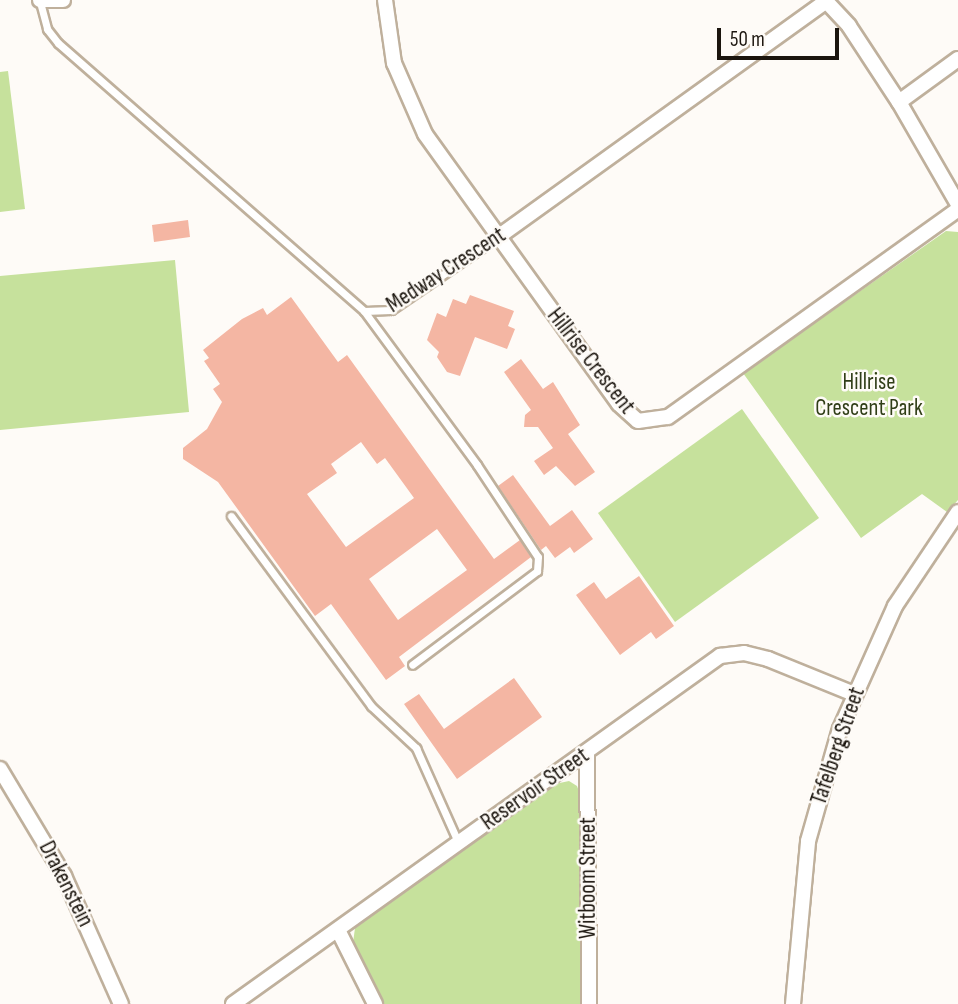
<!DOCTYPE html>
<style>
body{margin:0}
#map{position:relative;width:958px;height:1004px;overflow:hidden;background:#fefbf7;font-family:"Sofia Sans Condensed",sans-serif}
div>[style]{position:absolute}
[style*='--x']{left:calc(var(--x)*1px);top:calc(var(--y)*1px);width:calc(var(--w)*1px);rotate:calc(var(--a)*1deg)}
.green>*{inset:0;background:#c6e19c}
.building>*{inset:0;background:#f4b6a3}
.roads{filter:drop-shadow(2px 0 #bfb09c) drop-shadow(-2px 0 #bfb09c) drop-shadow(0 2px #bfb09c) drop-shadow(0 -2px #bfb09c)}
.lane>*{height:7px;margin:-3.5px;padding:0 3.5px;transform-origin:3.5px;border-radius:3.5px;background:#fff}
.street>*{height:14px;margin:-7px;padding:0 7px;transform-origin:7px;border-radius:7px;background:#fff}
span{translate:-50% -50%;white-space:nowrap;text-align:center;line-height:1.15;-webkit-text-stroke:5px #fefbf7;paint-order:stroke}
.street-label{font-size:23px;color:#1b150e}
.park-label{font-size:23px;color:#303e17}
.scale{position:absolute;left:717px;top:28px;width:122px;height:32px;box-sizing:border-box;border:4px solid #1b150e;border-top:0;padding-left:9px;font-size:21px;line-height:24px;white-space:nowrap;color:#1b150e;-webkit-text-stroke:5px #fefbf7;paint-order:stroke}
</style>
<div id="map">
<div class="green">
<div style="clip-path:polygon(8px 71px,25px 209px,0 212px,0 72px)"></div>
<div style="clip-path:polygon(946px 231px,958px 232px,958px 500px,947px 512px,922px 494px,861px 538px,743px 373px)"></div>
<div style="clip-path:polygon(175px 260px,189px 412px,0 430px,0 276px)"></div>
<div style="clip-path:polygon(742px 409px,819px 518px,675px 622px,598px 513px)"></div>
<div style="clip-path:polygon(569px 781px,577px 786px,581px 797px,582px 1004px,383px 1004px,353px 943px,355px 928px,555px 784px)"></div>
</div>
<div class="building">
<div style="clip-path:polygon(188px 220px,190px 237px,154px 242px,152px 225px)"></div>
<div style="clip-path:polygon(470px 295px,514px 311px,508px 326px,515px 329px,507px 349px,475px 337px,460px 376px,447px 372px,437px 357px,439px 352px,427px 340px,437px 313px,446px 317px,453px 299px,466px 304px)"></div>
<div style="clip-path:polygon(evenodd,291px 297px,338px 362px,347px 355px,494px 559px,520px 540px,531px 557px,399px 657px,405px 666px,386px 680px,331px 604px,315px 616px,218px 482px,183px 459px,183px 448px,207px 429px,222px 402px,213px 389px,220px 384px,204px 361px,209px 358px,203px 350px,242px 319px,263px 308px,267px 315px,291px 297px,361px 442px,377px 464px,385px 458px,414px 498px,346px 547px,307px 494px,337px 473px,331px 464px,361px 442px,291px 297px,437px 529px,467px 570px,398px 620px,369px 579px,437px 529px)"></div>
<div style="clip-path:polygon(521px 359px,543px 389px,553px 382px,580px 425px,568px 434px,595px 472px,575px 486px,556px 466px,544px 475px,534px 461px,553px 448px,538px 427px,524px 427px,525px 415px,531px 410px,504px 372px)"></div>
<div style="clip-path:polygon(513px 475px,550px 526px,572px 510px,593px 539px,574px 553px,570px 547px,555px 558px,546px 546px,541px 550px,498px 486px)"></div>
<div style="clip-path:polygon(639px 576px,674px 626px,656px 639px,651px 632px,620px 655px,576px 595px,594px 582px,606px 599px)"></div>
<div style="clip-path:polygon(514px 678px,542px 717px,457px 779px,404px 704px,419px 694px,444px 729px)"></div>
</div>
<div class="roads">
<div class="lane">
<div style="--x:40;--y:2;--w:28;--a:75"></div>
<div style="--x:47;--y:29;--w:18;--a:52"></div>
<div style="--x:58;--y:43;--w:407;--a:41.2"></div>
<div style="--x:364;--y:311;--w:27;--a:-2"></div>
<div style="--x:391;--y:310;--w:130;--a:-34.3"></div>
<div style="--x:364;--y:311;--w:191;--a:53.7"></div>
<div style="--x:477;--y:465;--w:110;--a:56.5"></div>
<div style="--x:538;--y:557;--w:14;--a:94"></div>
<div style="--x:537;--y:571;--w:156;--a:143.1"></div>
<div style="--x:231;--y:516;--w:236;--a:53.6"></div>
<div style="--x:371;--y:706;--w:62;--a:43"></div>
<div style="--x:416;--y:748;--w:103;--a:65.9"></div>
</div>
<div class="street">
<div style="--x:40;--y:0;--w:23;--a:0"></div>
<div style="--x:385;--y:0;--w:64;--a:81.9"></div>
<div style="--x:394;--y:63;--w:77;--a:66.4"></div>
<div style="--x:425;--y:134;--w:332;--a:54.3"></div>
<div style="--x:619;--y:404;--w:25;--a:42"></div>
<div style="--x:638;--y:421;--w:30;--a:-8"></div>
<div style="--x:668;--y:417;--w:357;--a:-35.6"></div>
<div style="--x:825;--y:0;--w:35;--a:47"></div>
<div style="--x:849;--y:26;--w:91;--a:56.7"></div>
<div style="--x:899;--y:102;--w:118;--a:60"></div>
<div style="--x:899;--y:102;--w:73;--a:-36.1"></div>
<div style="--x:498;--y:237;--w:404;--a:-35.7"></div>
<div style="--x:587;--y:753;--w:251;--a:89.5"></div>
<div style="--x:0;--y:769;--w:125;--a:59.1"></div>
<div style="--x:64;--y:876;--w:140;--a:66"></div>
<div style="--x:338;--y:930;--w:83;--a:63.4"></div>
<div style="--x:233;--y:1004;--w:599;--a:-35.55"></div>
<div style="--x:720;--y:656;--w:24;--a:-7"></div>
<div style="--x:744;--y:653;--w:25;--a:14"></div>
<div style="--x:768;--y:659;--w:93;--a:22.1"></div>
<div style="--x:793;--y:1004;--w:164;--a:-84.7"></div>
<div style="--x:808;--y:841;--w:116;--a:-74.1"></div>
<div style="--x:840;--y:729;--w:135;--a:-65.9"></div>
<div style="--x:895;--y:606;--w:113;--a:-56.2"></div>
</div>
</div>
<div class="street-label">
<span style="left:446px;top:270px;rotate:-33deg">Medway Crescent</span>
<span style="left:591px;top:361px;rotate:52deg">Hillrise Crescent</span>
<span style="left:838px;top:746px;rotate:-71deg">Tafelberg Street</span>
<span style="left:535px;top:789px;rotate:-35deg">Reservoir Street</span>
<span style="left:588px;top:878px;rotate:-90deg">Witboom Street</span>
<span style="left:66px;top:884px;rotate:63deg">Drakenstein</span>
</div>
<div class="park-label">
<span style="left:869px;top:395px">Hillrise<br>Crescent Park</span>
</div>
<div class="scale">50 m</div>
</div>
